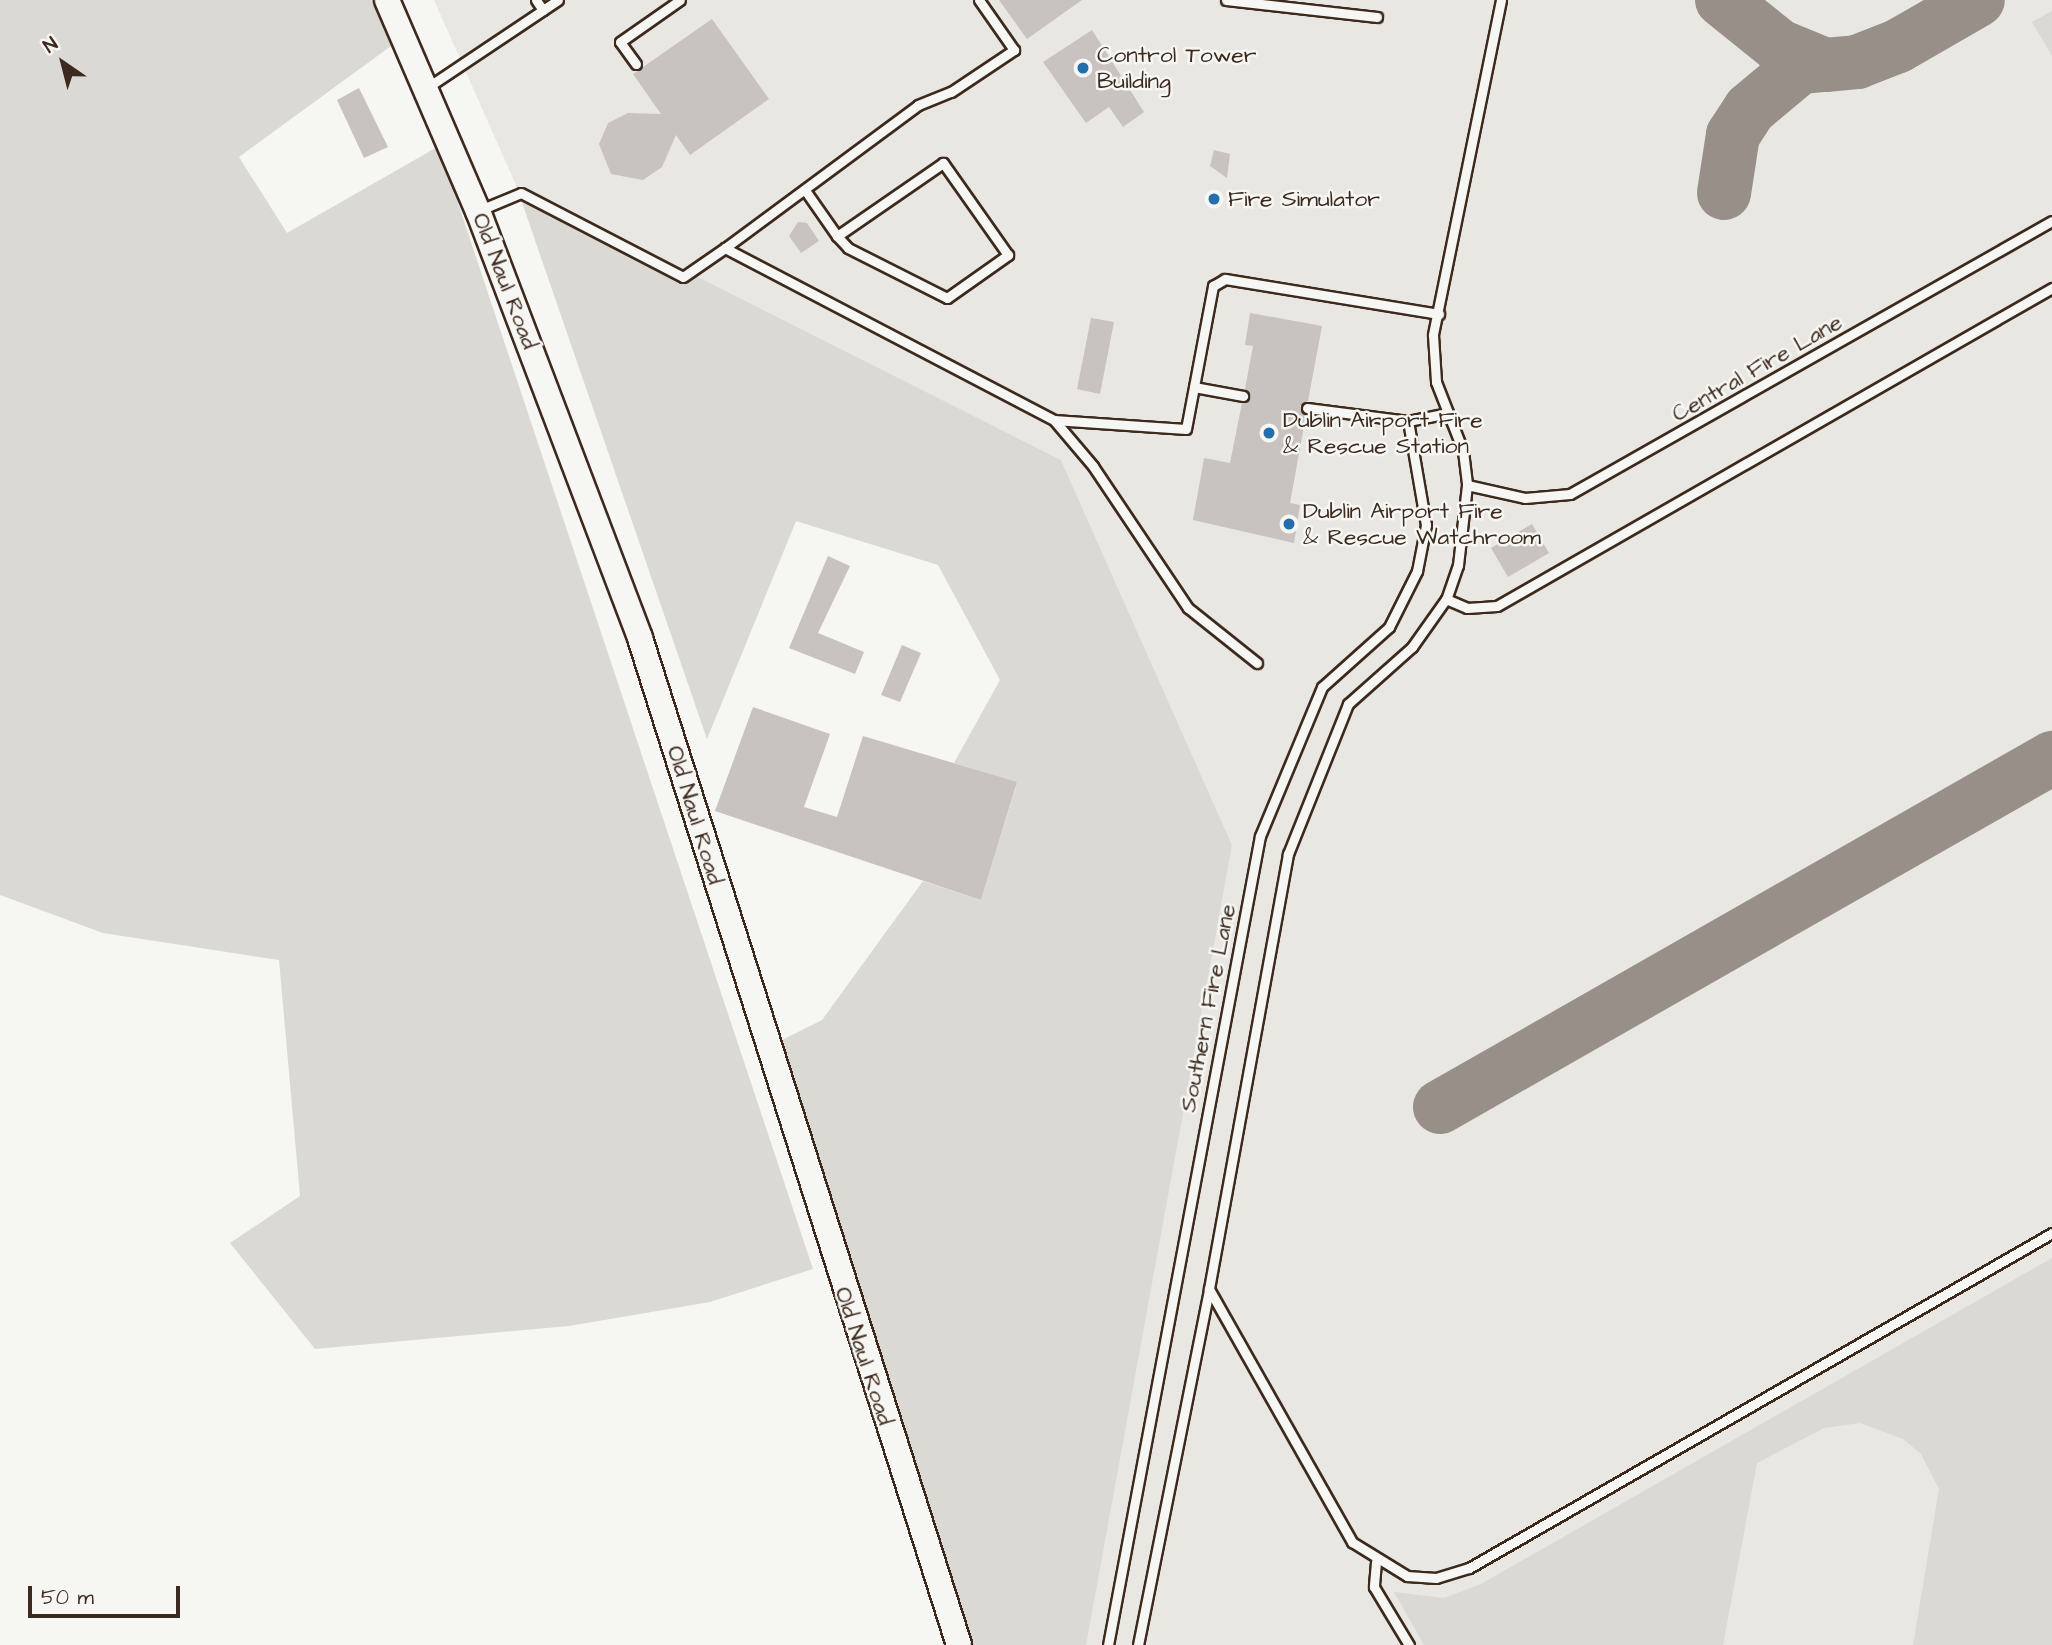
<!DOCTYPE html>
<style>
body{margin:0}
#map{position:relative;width:2052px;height:1645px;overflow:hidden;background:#f6f6f2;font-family:"Architects Daughter",sans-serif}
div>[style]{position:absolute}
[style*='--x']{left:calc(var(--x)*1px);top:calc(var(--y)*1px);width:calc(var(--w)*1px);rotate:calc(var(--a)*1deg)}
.built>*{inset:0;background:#e8e7e2}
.green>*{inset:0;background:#dad9d3}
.taxiway>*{height:54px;margin:-27px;padding:0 27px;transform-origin:27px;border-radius:27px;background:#989088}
.building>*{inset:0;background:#c8c3be}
.roads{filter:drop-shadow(2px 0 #3b2a1e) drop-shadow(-2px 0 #3b2a1e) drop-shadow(0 2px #3b2a1e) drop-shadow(0 -2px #3b2a1e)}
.lane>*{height:9px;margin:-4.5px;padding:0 4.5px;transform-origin:4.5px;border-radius:4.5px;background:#f6f6f2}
.secondary>*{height:24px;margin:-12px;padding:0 12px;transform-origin:12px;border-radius:12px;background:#f6f6f2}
.dots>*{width:19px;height:19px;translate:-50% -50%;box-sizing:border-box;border:4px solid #f6f6f2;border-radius:50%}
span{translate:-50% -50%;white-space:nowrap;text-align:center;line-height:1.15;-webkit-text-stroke:5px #f6f6f2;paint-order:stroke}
.poi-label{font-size:23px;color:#3b2a1e}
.left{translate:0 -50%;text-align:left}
.street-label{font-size:23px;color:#3b2a1e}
.north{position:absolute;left:28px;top:28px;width:70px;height:70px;-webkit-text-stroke:5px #f6f6f2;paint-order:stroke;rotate:325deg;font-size:19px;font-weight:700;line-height:28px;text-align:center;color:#3b2a1e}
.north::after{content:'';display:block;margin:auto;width:24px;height:32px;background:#3b2a1e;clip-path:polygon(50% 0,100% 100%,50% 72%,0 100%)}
.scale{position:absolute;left:28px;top:1586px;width:152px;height:32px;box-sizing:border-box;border:4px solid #3b2a1e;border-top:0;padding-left:9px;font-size:21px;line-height:24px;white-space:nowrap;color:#3b2a1e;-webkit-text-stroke:5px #f6f6f2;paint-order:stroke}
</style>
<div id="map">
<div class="built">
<div style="clip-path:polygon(434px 0,2052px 0,2052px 1645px,1077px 1645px,1232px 845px,1061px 460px,516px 185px)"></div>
</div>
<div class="green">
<div style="clip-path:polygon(0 0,371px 0,391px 46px,239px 157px,287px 233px,439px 146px,813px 1269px,710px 1302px,569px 1326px,315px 1349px,230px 1243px,300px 1196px,279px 960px,103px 933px,0 895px)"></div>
<div style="clip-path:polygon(2052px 11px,2052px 56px,2032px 22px)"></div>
<div style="clip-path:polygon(516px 185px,1061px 460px,1232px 845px,1086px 1645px,969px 1645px,780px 1041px,822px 1020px,923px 881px,981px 900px,1017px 783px,954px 763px,1000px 680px,938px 565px,796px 521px,707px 739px)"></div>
<div style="clip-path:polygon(2052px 1258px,2052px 1645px,1913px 1645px,1939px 1489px,1921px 1454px,1903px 1439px,1860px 1423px,1824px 1428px,1757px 1463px,1723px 1645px,1424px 1645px,1394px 1592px,1444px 1598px,1481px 1584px)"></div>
</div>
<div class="taxiway">
<div style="--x:1722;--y:0;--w:73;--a:38.9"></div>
<div style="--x:1779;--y:46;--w:50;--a:22.4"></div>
<div style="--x:1825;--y:65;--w:32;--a:-5"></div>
<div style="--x:1857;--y:62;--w:44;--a:-21.3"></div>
<div style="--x:1898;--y:46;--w:92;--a:-29.9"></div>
<div style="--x:1724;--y:193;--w:59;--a:-81.2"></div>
<div style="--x:1733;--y:135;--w:31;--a:-57"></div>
<div style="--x:1750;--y:109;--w:65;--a:-40"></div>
<div style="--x:1800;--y:67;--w:25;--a:-5"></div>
<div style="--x:1440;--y:1107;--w:705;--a:-29.69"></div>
</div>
<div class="building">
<div style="clip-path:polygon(999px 0,1082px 0,1027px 39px)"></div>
<div style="clip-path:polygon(712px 19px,769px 99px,690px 155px,676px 135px,662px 167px,643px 180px,611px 174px,599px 144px,608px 123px,628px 113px,661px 114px,633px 74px)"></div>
<div style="clip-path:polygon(1092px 30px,1144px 112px,1123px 127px,1109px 107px,1086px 123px,1043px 62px)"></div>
<div style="clip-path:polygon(359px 88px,388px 147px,364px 158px,337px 100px)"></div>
<div style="clip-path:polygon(1214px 150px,1230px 154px,1227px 178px,1210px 166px)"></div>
<div style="clip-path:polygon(798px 222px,807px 223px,819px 241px,801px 253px,789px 236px)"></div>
<div style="clip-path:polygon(1250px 313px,1322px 326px,1308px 401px,1300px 406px,1306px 415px,1290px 503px,1300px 505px,1294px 543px,1193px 520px,1204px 458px,1230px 463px,1242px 403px,1250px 398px,1245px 389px,1253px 346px,1245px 345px)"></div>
<div style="clip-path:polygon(1091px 318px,1114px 322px,1100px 394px,1077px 389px)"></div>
<div style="clip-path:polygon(1532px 524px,1549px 553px,1508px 577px,1491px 548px)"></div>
<div style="clip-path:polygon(828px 556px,850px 566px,818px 633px,864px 652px,855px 674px,789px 648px)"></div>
<div style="clip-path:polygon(902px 645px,921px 653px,900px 702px,881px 695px)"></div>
<div style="clip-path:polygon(753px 707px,830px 734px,804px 807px,837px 817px,863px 736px,1017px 782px,981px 900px,715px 811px)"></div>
</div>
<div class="roads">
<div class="lane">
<div style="--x:536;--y:0;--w:12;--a:55"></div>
<div style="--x:543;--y:10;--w:18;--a:-34"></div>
<div style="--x:1226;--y:0;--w:152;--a:6.4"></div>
<div style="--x:1501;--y:0;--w:342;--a:101.5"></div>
<div style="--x:1433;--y:335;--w:47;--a:86.3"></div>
<div style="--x:1436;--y:382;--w:74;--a:68.6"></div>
<div style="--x:1463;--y:451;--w:34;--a:83"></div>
<div style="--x:1467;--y:485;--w:81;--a:96.4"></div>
<div style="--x:1458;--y:565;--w:36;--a:109"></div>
<div style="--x:1446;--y:599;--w:59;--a:125.3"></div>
<div style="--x:1412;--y:647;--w:86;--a:138.3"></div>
<div style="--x:1348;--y:704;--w:162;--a:111.8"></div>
<div style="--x:1288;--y:854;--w:442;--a:100.3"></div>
<div style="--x:1209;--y:1289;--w:291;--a:60.5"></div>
<div style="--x:1352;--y:1542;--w:65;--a:31.7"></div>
<div style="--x:1407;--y:1576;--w:29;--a:4"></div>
<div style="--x:1436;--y:1578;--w:34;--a:-17"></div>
<div style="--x:1469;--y:1568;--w:672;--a:-29.88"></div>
<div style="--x:636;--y:64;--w:27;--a:-126"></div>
<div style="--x:620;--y:42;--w:73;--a:-35"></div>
<div style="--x:428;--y:87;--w:138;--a:-33.8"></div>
<div style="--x:807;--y:193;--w:52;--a:55.1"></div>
<div style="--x:837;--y:236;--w:16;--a:47"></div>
<div style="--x:848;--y:248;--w:111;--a:26.8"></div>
<div style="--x:947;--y:298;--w:75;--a:-35.2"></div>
<div style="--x:1008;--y:255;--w:113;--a:-125.2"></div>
<div style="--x:943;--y:163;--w:129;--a:145.4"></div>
<div style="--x:480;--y:210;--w:44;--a:-22.5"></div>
<div style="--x:521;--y:193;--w:182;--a:27.4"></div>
<div style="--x:683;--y:277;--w:51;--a:-34.6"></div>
<div style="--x:725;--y:248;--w:371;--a:27.6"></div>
<div style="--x:725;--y:248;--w:240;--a:-36.5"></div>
<div style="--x:918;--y:105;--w:35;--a:-22"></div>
<div style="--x:951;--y:92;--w:76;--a:-33.7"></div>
<div style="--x:1014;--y:50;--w:61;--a:-125"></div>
<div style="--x:1194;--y:387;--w:50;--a:10.4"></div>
<div style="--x:1307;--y:408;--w:102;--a:7.3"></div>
<div style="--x:1408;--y:421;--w:41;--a:-11.3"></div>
<div style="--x:1467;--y:485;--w:59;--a:12.6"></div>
<div style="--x:1525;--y:498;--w:45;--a:-5.1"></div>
<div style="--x:1570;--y:494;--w:554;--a:-29.53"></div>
<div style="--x:1446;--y:599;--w:23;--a:23"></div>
<div style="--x:1467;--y:608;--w:30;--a:-4"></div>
<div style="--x:1497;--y:606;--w:640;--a:-29.81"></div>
<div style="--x:1257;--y:663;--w:88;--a:-141.4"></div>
<div style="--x:1188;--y:608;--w:171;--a:-123.8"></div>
<div style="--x:1093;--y:466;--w:60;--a:-130.3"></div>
<div style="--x:1054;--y:420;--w:132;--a:3.9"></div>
<div style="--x:1186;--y:429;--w:146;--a:-79.3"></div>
<div style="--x:1213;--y:286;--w:14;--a:-30"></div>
<div style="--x:1225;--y:279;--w:217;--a:9.3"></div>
<div style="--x:1376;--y:1562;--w:25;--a:95"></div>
<div style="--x:1374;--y:1587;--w:68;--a:58.9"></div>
<div style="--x:1108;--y:1645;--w:823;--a:-79.36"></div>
<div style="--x:1260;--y:836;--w:161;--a:-67.4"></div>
<div style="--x:1322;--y:687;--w:90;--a:-41.8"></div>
<div style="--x:1389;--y:627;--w:63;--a:-63.4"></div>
<div style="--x:1417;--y:571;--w:47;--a:-78.9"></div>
<div style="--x:1426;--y:525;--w:106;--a:-99.8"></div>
<div style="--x:1138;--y:1645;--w:363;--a:-78.7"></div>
</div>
<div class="secondary">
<div style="--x:387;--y:0;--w:230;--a:66.7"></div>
<div style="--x:478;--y:211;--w:457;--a:69.2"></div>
<div style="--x:640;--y:638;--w:1056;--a:72.42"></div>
</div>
</div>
<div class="dots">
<div style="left:1083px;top:68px;background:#1f6fb2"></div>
<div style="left:1214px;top:199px;background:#1f6fb2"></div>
<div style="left:1269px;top:433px;background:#1f6fb2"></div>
<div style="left:1289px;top:524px;background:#1f6fb2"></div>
</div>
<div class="poi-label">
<span class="left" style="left:1097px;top:68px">Control Tower<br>Building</span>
<span class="left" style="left:1228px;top:199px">Fire Simulator</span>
<span class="left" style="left:1283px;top:433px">Dublin Airport Fire<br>&amp; Rescue Station</span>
<span class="left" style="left:1303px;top:524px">Dublin Airport Fire<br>&amp; Rescue Watchroom</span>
</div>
<div class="street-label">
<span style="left:505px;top:281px;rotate:69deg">Old Naul Road</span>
<span style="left:1757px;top:368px;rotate:-30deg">Central Fire Lane</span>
<span style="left:695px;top:815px;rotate:73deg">Old Naul Road</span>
<span style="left:1208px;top:1008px;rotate:-79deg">Southern Fire Lane</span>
<span style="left:864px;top:1356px;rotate:72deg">Old Naul Road</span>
</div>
<div class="north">N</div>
<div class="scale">50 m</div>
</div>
